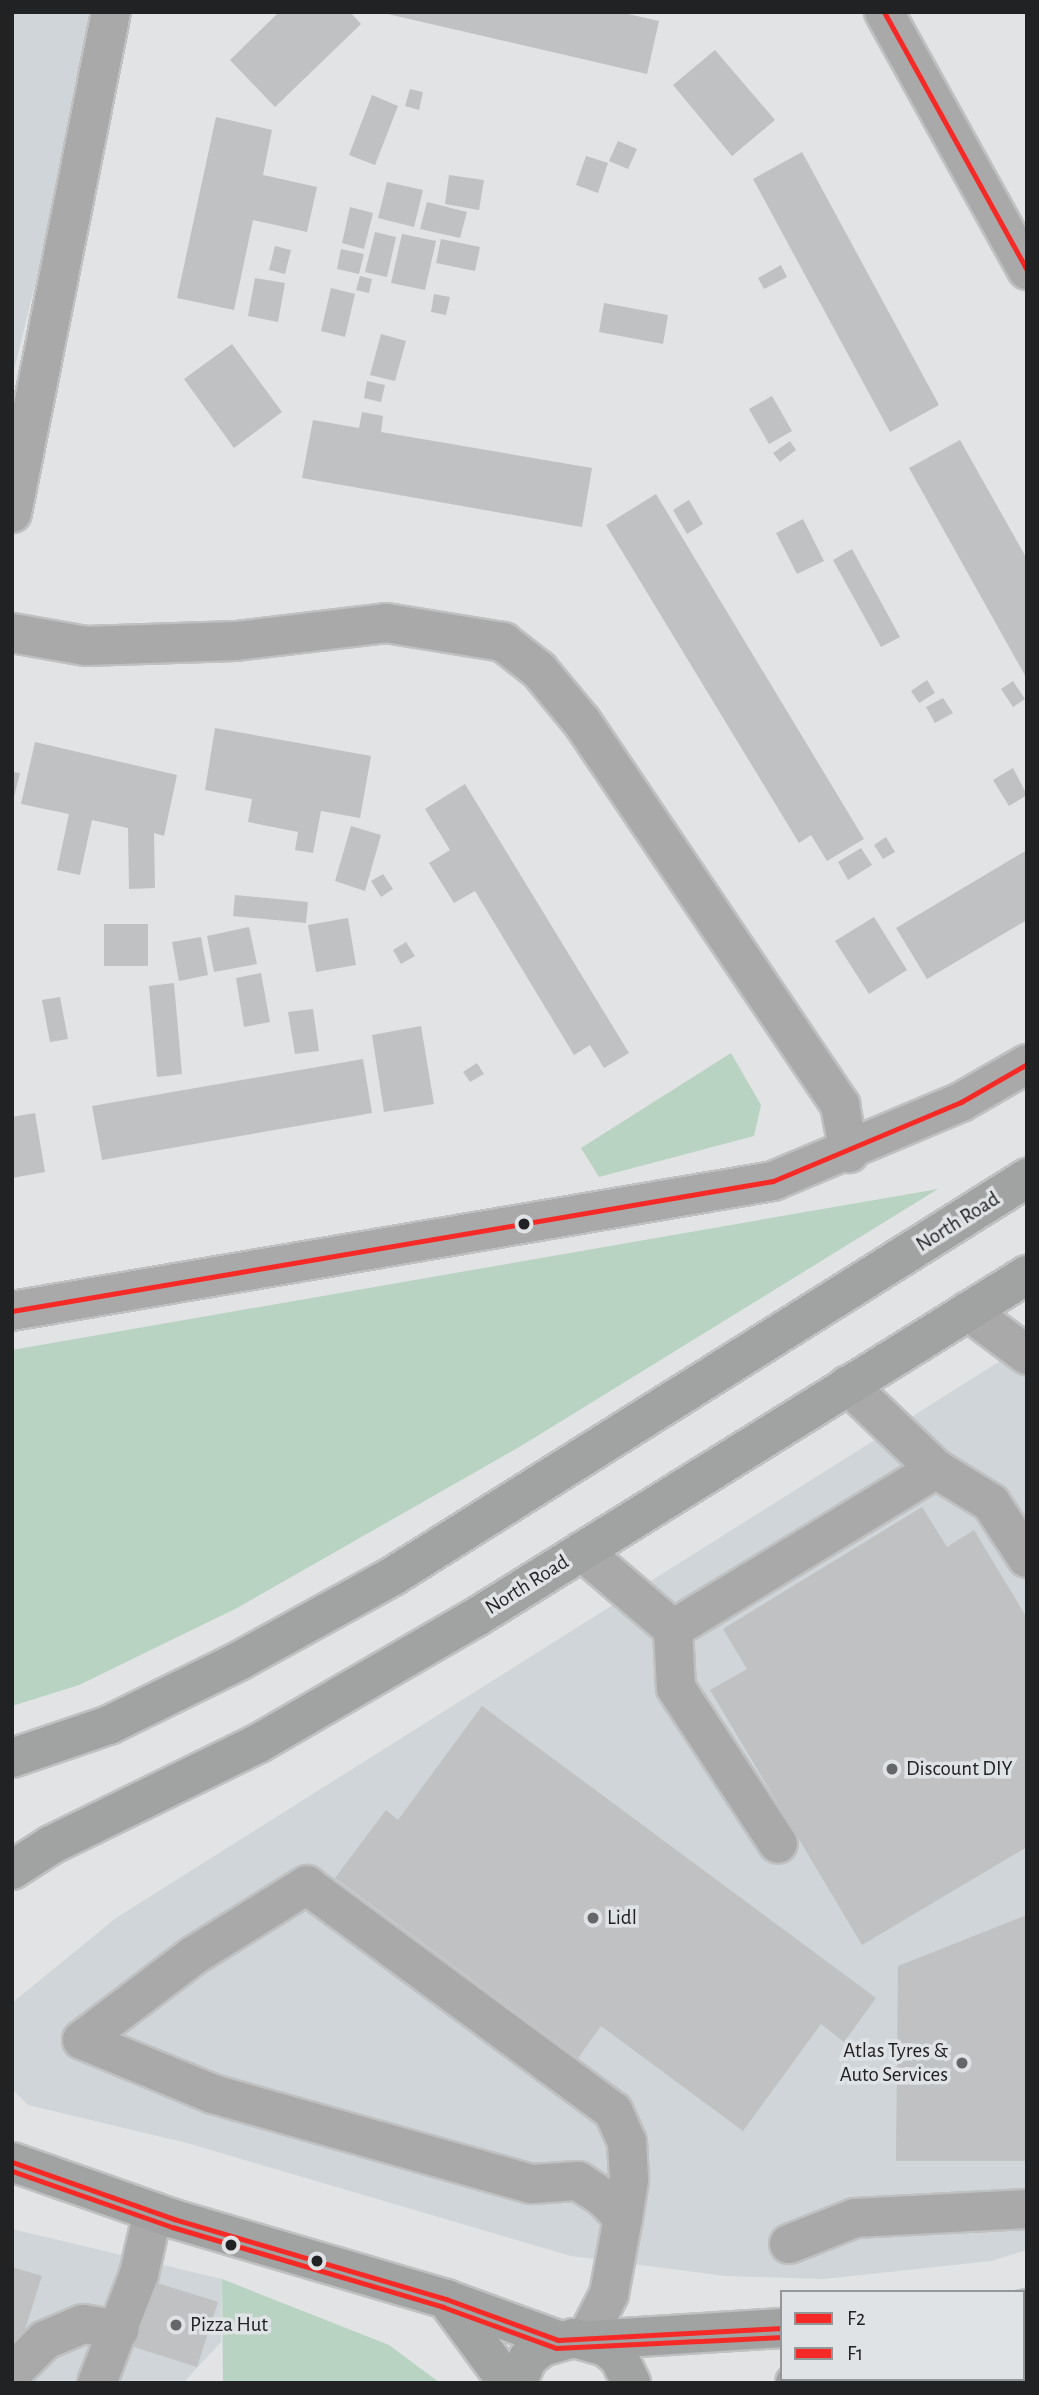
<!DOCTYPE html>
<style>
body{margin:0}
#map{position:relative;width:1039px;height:2395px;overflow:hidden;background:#e1e3e5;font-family:"Alegreya Sans",sans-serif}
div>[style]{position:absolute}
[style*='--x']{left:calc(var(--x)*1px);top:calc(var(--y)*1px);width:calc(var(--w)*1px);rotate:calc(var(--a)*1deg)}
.built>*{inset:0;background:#cfd5d9}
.green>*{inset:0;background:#b8d3c1}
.building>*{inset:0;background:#bfc1c2}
.roads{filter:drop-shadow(2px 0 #bfc0c1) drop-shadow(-2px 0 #bfc0c1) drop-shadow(0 2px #bfc0c1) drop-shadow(0 -2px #bfc0c1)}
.minor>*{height:38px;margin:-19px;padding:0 19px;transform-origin:19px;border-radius:19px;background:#a9a9aa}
.major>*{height:38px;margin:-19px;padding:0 19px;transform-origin:19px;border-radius:19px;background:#a1a2a2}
.bus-1>*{height:5px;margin:-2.5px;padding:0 2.5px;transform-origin:2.5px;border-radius:2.5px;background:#f52a26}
.bus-2>*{height:5px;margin:-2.5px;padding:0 2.5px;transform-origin:2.5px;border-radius:2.5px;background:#f52a26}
.dots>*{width:19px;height:19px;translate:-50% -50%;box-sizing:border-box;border:4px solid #e0e3e6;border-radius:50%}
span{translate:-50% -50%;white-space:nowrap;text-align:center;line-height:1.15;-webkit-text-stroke:7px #e0e3e6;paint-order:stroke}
.street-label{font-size:21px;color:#212223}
.poi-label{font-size:21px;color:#212223}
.left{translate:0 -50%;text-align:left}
.right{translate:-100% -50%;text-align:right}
.frame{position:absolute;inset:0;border:14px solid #212223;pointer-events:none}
.legend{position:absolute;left:780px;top:2290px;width:245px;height:91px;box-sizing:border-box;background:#e0e3e6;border:2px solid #949698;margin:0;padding:9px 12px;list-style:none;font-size:21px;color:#212223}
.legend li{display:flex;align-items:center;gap:14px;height:35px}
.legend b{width:35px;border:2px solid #949698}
</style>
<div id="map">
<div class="built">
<div style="clip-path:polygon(12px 12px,102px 12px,12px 378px)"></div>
<div style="clip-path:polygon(1027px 1344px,1027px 2250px,991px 2261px,824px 2279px,726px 2276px,571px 2256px,187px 2143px,28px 2105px,12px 2089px,12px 2003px,116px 1918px)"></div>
<div style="clip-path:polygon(12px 2229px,222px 2279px,221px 2342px,183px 2383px,12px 2383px)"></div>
<div style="clip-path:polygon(1027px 2349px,1027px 2383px,859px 2383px,1023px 2379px)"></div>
</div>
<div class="green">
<div style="clip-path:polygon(731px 1053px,761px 1105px,754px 1136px,599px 1177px,581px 1148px)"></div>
<div style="clip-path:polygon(938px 1189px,521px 1446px,237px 1608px,79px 1685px,12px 1706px,12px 1350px)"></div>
<div style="clip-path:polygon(222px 2279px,389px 2345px,440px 2383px,223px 2383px)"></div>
</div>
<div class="building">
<div style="clip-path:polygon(279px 12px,350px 12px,361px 24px,275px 107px,230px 60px)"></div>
<div style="clip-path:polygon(379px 12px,619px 12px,659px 21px,647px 74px)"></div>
<div style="clip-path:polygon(715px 50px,775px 120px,732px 156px,673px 85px)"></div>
<div style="clip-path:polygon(410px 89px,423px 92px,419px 110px,405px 106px)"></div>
<div style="clip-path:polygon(372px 95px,398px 106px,375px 165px,349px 155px)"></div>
<div style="clip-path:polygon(216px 117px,272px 130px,263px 175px,317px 187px,307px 232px,253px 220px,234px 310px,177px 298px)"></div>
<div style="clip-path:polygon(618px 141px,637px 149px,628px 169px,609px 161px)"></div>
<div style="clip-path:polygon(802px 152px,939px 405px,890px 432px,753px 179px)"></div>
<div style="clip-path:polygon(586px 156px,608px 163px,598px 193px,576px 185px)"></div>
<div style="clip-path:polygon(449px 175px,484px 180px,479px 210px,445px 204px)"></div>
<div style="clip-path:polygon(387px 182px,423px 190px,414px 227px,378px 218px)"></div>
<div style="clip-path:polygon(427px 202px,467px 212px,460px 238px,420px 229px)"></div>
<div style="clip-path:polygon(350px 207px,373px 213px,364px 249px,342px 243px)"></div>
<div style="clip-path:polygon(375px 232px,396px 237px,387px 277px,365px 272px)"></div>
<div style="clip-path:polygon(402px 234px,436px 241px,425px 290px,391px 283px)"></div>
<div style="clip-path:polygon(441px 239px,480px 247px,475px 271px,436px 263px)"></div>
<div style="clip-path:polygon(275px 246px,291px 250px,285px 274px,269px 270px)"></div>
<div style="clip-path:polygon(341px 249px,364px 254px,359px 274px,337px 269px)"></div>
<div style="clip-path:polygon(781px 265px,787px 277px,764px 289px,758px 278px)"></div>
<div style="clip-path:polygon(360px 276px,372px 279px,369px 293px,356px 290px)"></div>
<div style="clip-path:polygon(255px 278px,285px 283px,278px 322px,248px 316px)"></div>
<div style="clip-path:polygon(331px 288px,355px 294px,345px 337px,321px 331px)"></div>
<div style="clip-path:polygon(434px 294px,450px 297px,446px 315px,431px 312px)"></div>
<div style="clip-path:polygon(604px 303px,668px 315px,663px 344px,599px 332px)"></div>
<div style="clip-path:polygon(381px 334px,406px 341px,395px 381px,370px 375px)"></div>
<div style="clip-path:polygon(232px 344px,282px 412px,234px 448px,184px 379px)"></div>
<div style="clip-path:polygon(367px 381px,385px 385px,381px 402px,364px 398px)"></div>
<div style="clip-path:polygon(772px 396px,792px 431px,769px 444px,749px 409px)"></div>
<div style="clip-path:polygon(362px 412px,383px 416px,381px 432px,592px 468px,582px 527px,302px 478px,313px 420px,359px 428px)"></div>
<div style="clip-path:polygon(960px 440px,1027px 559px,1027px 679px,909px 468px)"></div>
<div style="clip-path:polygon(790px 441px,796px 450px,780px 462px,773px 453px)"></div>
<div style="clip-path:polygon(656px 494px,864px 839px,827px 861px,811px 835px,799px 843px,606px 525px)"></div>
<div style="clip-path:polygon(689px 500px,703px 524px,687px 534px,673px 510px)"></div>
<div style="clip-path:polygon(803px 519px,824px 561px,797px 574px,776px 533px)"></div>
<div style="clip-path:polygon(852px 549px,900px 637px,881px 647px,833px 560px)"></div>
<div style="clip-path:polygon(927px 680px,935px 693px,919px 703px,911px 691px)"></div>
<div style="clip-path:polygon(1013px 681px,1025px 699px,1013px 707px,1001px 689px)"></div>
<div style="clip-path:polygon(943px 698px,953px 713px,935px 723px,926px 707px)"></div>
<div style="clip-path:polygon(215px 728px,371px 756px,360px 818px,321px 811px,313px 853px,295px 850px,298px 832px,248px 822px,252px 799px,205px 790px)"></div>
<div style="clip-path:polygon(35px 742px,177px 775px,164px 836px,154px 833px,155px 888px,129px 889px,128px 828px,92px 820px,80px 875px,57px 870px,69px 814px,21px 804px)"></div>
<div style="clip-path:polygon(1013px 768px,1027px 795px,1009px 806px,993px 780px)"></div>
<div style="clip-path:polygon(12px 772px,20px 773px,13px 801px,12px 801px)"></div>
<div style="clip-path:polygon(465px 784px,629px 1053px,604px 1068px,590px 1045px,574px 1055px,475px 891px,454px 903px,429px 863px,450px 850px,425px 809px)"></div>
<div style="clip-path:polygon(351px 826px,381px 835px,365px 891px,335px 881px)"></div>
<div style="clip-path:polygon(886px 837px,895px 852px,883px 859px,874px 845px)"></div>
<div style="clip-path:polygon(861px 848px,872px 865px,848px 880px,838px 862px)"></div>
<div style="clip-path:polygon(1027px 850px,1027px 920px,927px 979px,896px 928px)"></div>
<div style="clip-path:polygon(383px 874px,393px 889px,381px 897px,371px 881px)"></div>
<div style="clip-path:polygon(235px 895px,308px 902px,306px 923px,233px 916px)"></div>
<div style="clip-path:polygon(874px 917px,907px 970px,869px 994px,835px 941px)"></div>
<div style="clip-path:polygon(348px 918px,356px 965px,316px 972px,308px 925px)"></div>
<div style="clip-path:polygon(104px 924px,148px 924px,148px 966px,104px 966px)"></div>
<div style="clip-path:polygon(249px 927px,257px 964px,214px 972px,207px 936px)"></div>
<div style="clip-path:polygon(201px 937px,208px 975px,179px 981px,172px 942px)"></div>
<div style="clip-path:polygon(406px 942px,415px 956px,401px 964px,393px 950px)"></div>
<div style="clip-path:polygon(261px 973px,270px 1022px,244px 1027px,236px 978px)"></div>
<div style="clip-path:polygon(174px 983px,182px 1074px,157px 1077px,149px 986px)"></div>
<div style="clip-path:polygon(60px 997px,68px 1039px,50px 1042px,42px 1000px)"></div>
<div style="clip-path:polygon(313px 1009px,319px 1051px,295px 1054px,288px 1012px)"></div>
<div style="clip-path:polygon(421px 1026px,434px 1104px,384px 1112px,372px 1035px)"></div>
<div style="clip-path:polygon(363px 1059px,372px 1113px,102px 1160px,92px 1106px)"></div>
<div style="clip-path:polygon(477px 1063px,484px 1074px,470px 1082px,463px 1072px)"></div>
<div style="clip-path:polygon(35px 1113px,45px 1172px,12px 1178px,12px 1117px)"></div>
<div style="clip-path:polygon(922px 1507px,947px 1547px,974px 1530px,1027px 1618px,1027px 1847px,862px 1945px,710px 1690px,747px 1669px,723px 1629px)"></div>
<div style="clip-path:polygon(482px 1706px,876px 1998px,844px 2042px,821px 2024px,743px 2131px,601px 2026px,578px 2058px,335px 1878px,386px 1810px,398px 1820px)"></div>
<div style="clip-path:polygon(1027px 1915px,1027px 2161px,896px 2161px,898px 1966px)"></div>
<div style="clip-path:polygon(12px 2267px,42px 2276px,21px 2342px,12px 2339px)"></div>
<div style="clip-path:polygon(154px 2282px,218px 2302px,197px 2367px,134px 2347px)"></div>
</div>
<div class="roads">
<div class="minor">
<div style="--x:884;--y:12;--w:295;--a:61"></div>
<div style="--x:12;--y:513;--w:511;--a:-78.82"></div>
<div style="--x:12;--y:633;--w:75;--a:10"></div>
<div style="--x:86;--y:646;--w:150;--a:-1.9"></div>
<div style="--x:236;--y:641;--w:151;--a:-6.8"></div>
<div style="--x:386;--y:623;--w:119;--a:9.2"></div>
<div style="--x:503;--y:642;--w:46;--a:37.9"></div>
<div style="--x:539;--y:670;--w:67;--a:50.4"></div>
<div style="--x:582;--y:722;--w:462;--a:56"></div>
<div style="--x:840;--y:1105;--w:49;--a:79.4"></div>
<div style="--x:12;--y:1311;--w:772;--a:-9.69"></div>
<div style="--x:773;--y:1181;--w:204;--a:-22.8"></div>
<div style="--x:961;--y:1102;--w:76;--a:-29.9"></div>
<div style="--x:968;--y:1311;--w:74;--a:36.7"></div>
<div style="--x:848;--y:1385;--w:122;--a:43.7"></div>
<div style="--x:936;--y:1469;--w:65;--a:31.7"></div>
<div style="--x:991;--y:1503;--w:66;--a:56.8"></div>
<div style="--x:582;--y:1551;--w:120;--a:40.6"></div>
<div style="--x:673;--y:1629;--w:308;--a:-31.3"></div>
<div style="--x:673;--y:1629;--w:59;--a:87.1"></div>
<div style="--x:676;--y:1688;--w:186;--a:56.8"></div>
<div style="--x:789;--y:2244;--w:71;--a:-21.5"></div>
<div style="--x:855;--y:2218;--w:172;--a:-3"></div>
<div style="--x:586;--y:2339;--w:51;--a:-62.9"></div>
<div style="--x:609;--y:2294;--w:77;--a:-79.6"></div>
<div style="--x:623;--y:2218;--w:39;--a:-81"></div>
<div style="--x:629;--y:2179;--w:37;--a:-93"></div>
<div style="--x:627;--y:2142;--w:34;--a:-114"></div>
<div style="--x:613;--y:2111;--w:380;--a:-143.6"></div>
<div style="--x:307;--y:1885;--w:134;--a:148.1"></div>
<div style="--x:193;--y:1956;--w:139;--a:142.9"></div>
<div style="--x:82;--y:2040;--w:142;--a:22.4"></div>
<div style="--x:213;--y:2094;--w:331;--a:15.8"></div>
<div style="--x:532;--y:2184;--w:46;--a:-3.7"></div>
<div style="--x:578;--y:2181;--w:30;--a:33"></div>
<div style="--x:603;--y:2197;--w:29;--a:46"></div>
<div style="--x:12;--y:2373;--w:47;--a:-45"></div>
<div style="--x:45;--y:2340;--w:41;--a:-22.8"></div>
<div style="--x:83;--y:2324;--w:37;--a:9"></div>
<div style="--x:97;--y:2383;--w:117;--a:-68.9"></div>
<div style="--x:139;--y:2274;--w:64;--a:-77.3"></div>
</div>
<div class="major">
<div style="--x:12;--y:1758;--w:102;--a:-18.8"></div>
<div style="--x:109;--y:1725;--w:145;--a:-26.2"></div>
<div style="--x:239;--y:1661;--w:176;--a:-28.9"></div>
<div style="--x:393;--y:1576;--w:749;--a:-32.12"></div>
<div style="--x:12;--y:1870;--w:46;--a:-32.7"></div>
<div style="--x:51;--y:1845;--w:232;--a:-26.1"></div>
<div style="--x:259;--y:1743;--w:250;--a:-30.1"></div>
<div style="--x:475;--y:1618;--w:650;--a:-31.86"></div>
<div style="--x:12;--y:2162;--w:172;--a:19.4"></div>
<div style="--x:174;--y:2219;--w:284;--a:16.4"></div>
<div style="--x:446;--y:2299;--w:119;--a:20.1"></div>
<div style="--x:446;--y:2299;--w:104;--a:53.6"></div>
<div style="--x:1023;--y:2310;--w:4;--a:-14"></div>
<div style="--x:591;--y:2340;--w:191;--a:-3.6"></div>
<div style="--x:517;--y:2383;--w:27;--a:-66"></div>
<div style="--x:528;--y:2358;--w:18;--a:-38"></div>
<div style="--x:542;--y:2347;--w:33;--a:-16"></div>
<div style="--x:574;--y:2338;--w:33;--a:16"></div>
<div style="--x:606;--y:2347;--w:17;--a:40"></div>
<div style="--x:619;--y:2358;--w:28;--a:64"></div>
<div style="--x:795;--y:2383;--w:13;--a:-18"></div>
</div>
</div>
<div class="bus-1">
<div style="--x:884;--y:12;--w:295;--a:61"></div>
<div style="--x:12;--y:1311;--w:772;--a:-9.69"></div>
<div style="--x:773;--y:1181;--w:204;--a:-22.8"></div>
<div style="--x:961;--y:1102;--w:76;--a:-29.9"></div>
<div style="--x:12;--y:2162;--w:172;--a:19.4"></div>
<div style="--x:174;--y:2219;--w:284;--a:16.4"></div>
<div style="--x:446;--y:2299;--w:119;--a:20.1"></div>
<div style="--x:558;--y:2340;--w:224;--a:-3.1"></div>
</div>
<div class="bus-2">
<div style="--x:12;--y:2171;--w:170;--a:19.3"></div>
<div style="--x:172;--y:2227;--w:283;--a:16.4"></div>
<div style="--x:443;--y:2307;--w:120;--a:19.9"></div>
<div style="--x:556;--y:2348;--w:226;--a:-2.8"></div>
</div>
<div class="dots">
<div style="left:524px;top:1224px;background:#212223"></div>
<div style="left:892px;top:1769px;background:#646667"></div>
<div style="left:593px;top:1918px;background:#646667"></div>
<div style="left:962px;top:2063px;background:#646667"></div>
<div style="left:231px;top:2245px;background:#212223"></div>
<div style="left:317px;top:2261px;background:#212223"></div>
<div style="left:176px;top:2325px;background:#646667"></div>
</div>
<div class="street-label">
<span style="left:958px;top:1222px;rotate:-32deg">North Road</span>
<span style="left:527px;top:1585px;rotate:-32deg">North Road</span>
</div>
<div class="poi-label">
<span class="left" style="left:906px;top:1769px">Discount DIY</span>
<span class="left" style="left:607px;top:1918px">Lidl</span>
<span class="right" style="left:948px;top:2063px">Atlas Tyres &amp;<br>Auto Services</span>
<span class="left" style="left:190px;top:2325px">Pizza Hut</span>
</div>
<div class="frame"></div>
<ul class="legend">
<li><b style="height:9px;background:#f52a26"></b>F2</li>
<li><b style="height:9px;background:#f52a26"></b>F1</li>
</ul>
</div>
